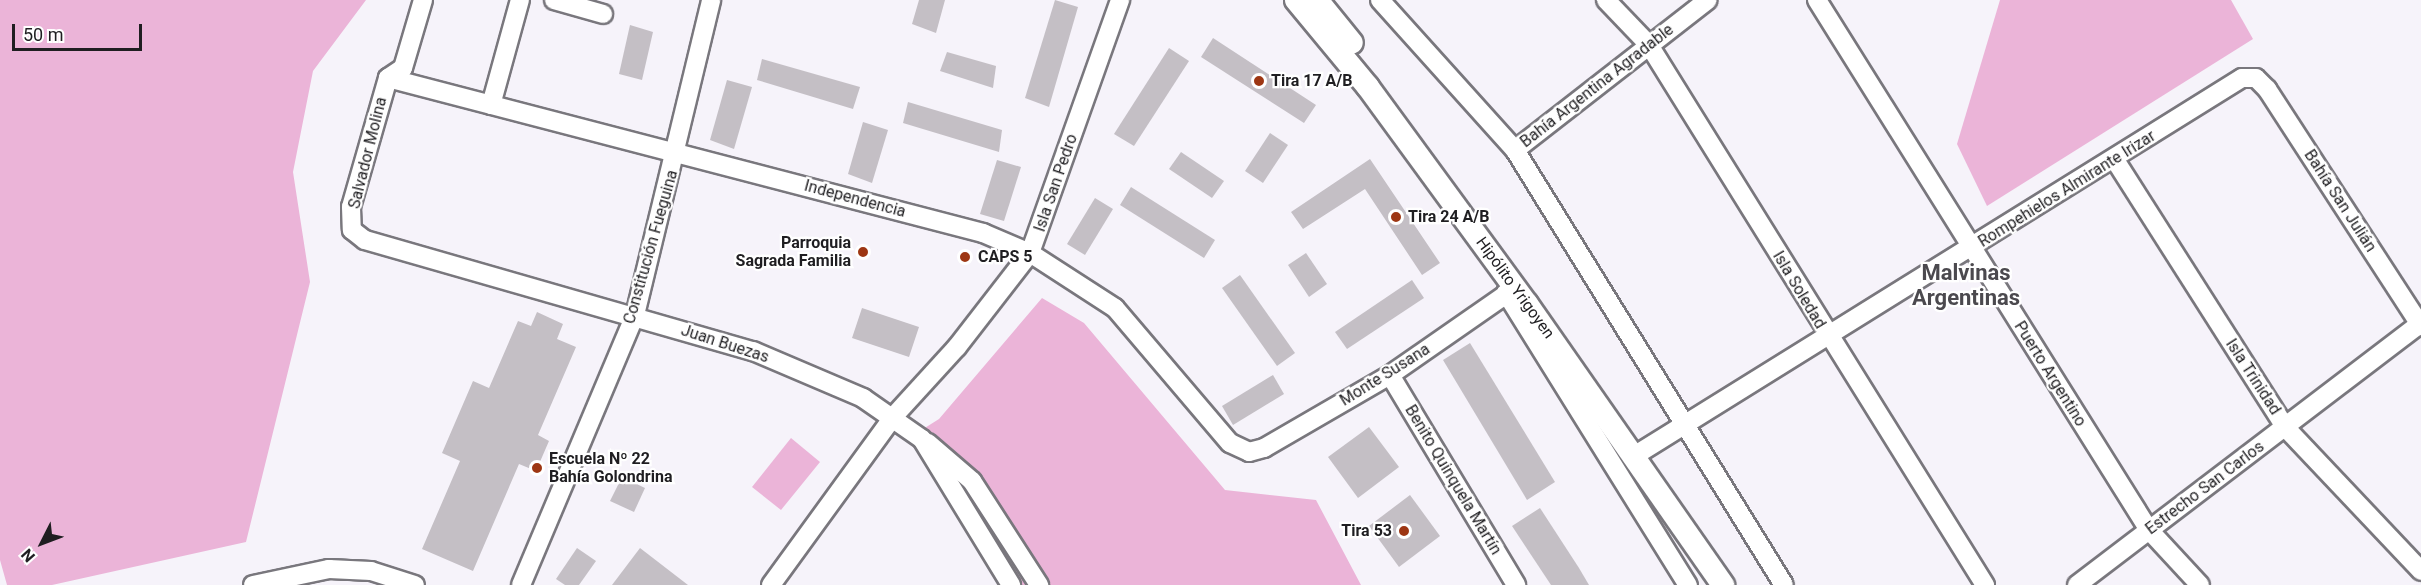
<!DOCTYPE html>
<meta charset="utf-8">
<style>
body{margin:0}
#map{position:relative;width:2421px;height:585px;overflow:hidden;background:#f6f3fa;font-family:Roboto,sans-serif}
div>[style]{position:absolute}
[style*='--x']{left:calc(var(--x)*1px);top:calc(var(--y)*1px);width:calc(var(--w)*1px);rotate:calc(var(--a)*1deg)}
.green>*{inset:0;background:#ebb4d8}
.building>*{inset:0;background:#c4bfc5}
.roads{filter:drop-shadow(2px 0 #79777d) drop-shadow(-2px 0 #79777d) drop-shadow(0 2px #79777d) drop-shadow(0 -2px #79777d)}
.minor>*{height:18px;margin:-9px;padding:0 9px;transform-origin:9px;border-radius:9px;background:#fff}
.major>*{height:22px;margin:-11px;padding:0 11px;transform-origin:11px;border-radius:11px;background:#fff}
.dots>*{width:16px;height:16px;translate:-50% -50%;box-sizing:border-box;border:3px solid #fff;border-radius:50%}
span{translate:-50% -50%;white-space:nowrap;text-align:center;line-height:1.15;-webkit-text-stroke:4.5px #fff;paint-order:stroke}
.poi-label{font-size:16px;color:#1f1e21;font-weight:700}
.left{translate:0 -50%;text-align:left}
.right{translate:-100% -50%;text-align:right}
.street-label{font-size:16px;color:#1f1e21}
.district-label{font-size:22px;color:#4b494e;font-weight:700}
.north{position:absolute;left:12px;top:513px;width:60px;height:60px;-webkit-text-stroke:4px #fff;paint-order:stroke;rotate:228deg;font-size:16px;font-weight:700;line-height:24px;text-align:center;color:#1f1e21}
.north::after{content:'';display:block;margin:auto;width:21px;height:27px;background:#1f1e21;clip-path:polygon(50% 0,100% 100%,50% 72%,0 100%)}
.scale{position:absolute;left:12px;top:24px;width:130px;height:27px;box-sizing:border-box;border:3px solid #1f1e21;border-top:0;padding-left:8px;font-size:18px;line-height:21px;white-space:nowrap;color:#1f1e21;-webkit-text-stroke:4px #fff;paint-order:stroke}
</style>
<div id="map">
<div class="green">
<div style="clip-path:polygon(0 0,366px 0,313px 71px,293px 172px,310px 282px,246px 542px,52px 585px,7px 585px,0 560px)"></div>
<div style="clip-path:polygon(2000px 0,2231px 0,2253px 39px,1987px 206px,1957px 144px)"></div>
<div style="clip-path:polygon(1042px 298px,1084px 323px,1225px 490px,1316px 500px,1361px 585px,1015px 585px,912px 436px,939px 419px)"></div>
<div style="clip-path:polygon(791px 438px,820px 462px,781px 510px,752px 487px)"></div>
</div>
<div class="building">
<div style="clip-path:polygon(919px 0,945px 0,936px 33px,912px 24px)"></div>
<div style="clip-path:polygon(1055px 0,1078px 7px,1049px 107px,1025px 98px)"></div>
<div style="clip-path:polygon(630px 25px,653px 32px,642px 80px,619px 74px)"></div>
<div style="clip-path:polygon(1213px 38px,1316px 105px,1304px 123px,1201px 57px)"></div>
<div style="clip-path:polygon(1169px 48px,1189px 61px,1134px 146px,1114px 134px)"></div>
<div style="clip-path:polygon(947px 52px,996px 66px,993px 88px,940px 71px)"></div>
<div style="clip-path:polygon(762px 59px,860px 87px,853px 109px,757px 80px)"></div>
<div style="clip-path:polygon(727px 80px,752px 87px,734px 149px,710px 140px)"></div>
<div style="clip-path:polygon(908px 102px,1002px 130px,999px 152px,903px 123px)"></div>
<div style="clip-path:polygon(863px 122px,888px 130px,872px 183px,848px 174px)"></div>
<div style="clip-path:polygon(1270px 133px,1288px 145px,1263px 183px,1245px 171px)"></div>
<div style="clip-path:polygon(1181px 152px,1224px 181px,1212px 198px,1169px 169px)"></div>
<div style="clip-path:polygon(1370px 159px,1440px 263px,1422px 275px,1365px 189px,1303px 229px,1291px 212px)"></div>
<div style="clip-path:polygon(997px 160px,1021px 167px,1004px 221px,980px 214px)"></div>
<div style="clip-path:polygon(1131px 187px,1215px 240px,1204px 258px,1120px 205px)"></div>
<div style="clip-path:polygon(1095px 198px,1113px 209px,1085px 255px,1067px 244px)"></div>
<div style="clip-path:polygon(1306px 253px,1327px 284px,1309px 297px,1288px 265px)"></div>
<div style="clip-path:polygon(1240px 275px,1295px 353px,1277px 366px,1222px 288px)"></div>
<div style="clip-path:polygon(1412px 280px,1424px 298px,1347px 349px,1335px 332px)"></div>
<div style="clip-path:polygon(862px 308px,919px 327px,909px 357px,852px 338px)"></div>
<div style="clip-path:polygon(537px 312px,563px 324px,557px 339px,576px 347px,538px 435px,549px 441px,536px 471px,519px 464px,473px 571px,422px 549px,460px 461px,442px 453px,473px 381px,489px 388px,518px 321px,531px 326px)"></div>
<div style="clip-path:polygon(1470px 343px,1555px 482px,1527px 500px,1443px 360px)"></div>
<div style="clip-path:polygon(1273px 375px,1284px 394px,1233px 425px,1222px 406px)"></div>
<div style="clip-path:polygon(1369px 427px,1399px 467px,1358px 498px,1328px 457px)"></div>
<div style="clip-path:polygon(622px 477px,645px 488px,634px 512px,610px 501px)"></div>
<div style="clip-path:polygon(1410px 495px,1440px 536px,1399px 567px,1369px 526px)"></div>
<div style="clip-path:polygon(1540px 508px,1579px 568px,1589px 585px,1551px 585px,1512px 526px)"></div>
<div style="clip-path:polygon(577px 548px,596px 561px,579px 585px,565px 585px,556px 579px)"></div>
<div style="clip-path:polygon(640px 548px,688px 585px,612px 585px)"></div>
</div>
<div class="roads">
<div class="minor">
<div style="--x:554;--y:0;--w:51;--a:15.9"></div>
<div style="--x:1380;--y:0;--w:202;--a:48"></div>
<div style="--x:1515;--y:150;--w:511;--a:58.27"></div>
<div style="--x:1606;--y:0;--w:62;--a:46.3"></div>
<div style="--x:1649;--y:45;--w:636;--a:58.11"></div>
<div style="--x:1817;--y:0;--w:625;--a:57.94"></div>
<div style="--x:2149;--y:530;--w:75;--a:47.2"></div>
<div style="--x:388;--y:78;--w:615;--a:14.6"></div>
<div style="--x:983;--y:233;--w:51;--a:23.1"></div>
<div style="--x:1030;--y:253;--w:101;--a:32.9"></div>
<div style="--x:1115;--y:308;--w:177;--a:49.6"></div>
<div style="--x:1230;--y:443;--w:21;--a:25"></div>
<div style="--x:1249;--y:452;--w:16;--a:-15"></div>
<div style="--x:1264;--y:448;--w:146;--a:-30.1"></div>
<div style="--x:1390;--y:375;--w:152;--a:-34.8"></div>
<div style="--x:388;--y:78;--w:134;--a:106"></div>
<div style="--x:351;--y:207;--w:23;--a:88"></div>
<div style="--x:352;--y:230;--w:16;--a:38"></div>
<div style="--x:365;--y:240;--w:404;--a:16"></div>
<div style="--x:753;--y:351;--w:120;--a:23.1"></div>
<div style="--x:863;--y:398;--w:72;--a:34.8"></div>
<div style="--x:922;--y:439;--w:171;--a:58.6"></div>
<div style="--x:388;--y:78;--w:18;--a:-34"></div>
<div style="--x:403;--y:68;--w:71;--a:-73.6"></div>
<div style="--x:491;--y:105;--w:109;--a:-74.6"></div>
<div style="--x:1515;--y:150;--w:244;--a:-37.9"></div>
<div style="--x:2115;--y:160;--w:317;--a:57.5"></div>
<div style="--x:2285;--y:427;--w:198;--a:46.6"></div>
<div style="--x:1506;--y:293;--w:344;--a:58.1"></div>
<div style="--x:1390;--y:375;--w:245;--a:59"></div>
<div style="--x:928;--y:443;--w:58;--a:40.8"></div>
<div style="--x:972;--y:481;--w:124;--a:57.2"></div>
<div style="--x:1634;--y:456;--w:716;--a:-31.87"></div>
<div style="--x:2242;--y:78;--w:14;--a:0"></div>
<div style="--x:2256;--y:78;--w:16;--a:45"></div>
<div style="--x:2267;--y:89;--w:283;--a:57"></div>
<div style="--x:253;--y:585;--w:78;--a:-11.9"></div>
<div style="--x:329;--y:569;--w:42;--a:2.7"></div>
<div style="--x:371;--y:571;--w:46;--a:17.7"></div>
<div style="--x:521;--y:585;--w:293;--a:-67.1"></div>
<div style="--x:635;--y:315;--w:324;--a:-76.4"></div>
<div style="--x:771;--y:585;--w:209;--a:-54"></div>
<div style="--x:894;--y:416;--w:93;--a:-47.6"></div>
<div style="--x:957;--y:347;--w:119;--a:-52.2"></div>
<div style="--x:1030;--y:253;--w:269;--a:-70.4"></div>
<div style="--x:2077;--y:585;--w:430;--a:-37.3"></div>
</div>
<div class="major">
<div style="--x:1296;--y:0;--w:113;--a:50.4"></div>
<div style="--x:1368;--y:87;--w:269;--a:53.8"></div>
<div style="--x:1527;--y:304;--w:343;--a:55.1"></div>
<div style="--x:1317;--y:0;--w:55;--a:50.9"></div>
</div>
</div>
<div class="dots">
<div style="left:1259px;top:81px;background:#9d3613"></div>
<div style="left:1396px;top:217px;background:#9d3613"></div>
<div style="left:863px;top:252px;background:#9d3613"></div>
<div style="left:965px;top:257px;background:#9d3613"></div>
<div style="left:537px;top:468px;background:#9d3613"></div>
<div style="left:1404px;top:531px;background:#9d3613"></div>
</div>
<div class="poi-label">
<span class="left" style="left:1271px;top:81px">Tira 17 A/B</span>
<span class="left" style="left:1408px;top:217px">Tira 24 A/B</span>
<span class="right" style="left:851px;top:252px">Parroquia<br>Sagrada Familia</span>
<span class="left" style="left:978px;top:257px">CAPS 5</span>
<span class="left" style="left:549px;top:468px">Escuela Nº 22<br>Bahía Golondrina</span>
<span class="right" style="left:1392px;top:531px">Tira 53</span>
</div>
<div class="street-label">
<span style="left:1597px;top:86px;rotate:-38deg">Bahía Argentina Agradable</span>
<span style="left:368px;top:153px;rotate:-76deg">Salvador Molina</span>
<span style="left:1056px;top:183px;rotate:-71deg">Isla San Pedro</span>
<span style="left:2067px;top:189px;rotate:-32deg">Rompehielos Almirante Irizar</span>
<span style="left:855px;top:199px;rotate:15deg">Independencia</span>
<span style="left:2340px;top:201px;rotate:57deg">Bahía San Julián</span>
<span style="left:651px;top:247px;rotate:-74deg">Constitución Fueguina</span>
<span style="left:1515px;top:288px;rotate:54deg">Hipólito Yrigoyen</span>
<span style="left:1799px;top:290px;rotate:59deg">Isla Soledad</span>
<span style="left:725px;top:344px;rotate:18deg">Juan Buezas</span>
<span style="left:2050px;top:374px;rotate:58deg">Puerto Argentino</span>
<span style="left:1385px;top:375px;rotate:-32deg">Monte Susana</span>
<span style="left:2253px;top:377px;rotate:57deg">Isla Trinidad</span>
<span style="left:1453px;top:480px;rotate:59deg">Benito Quinquela Martín</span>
<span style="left:2205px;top:488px;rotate:-37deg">Estrecho San Carlos</span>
</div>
<div class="district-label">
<span style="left:1966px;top:285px">Malvinas<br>Argentinas</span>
</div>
<div class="north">N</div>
<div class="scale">50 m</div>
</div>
